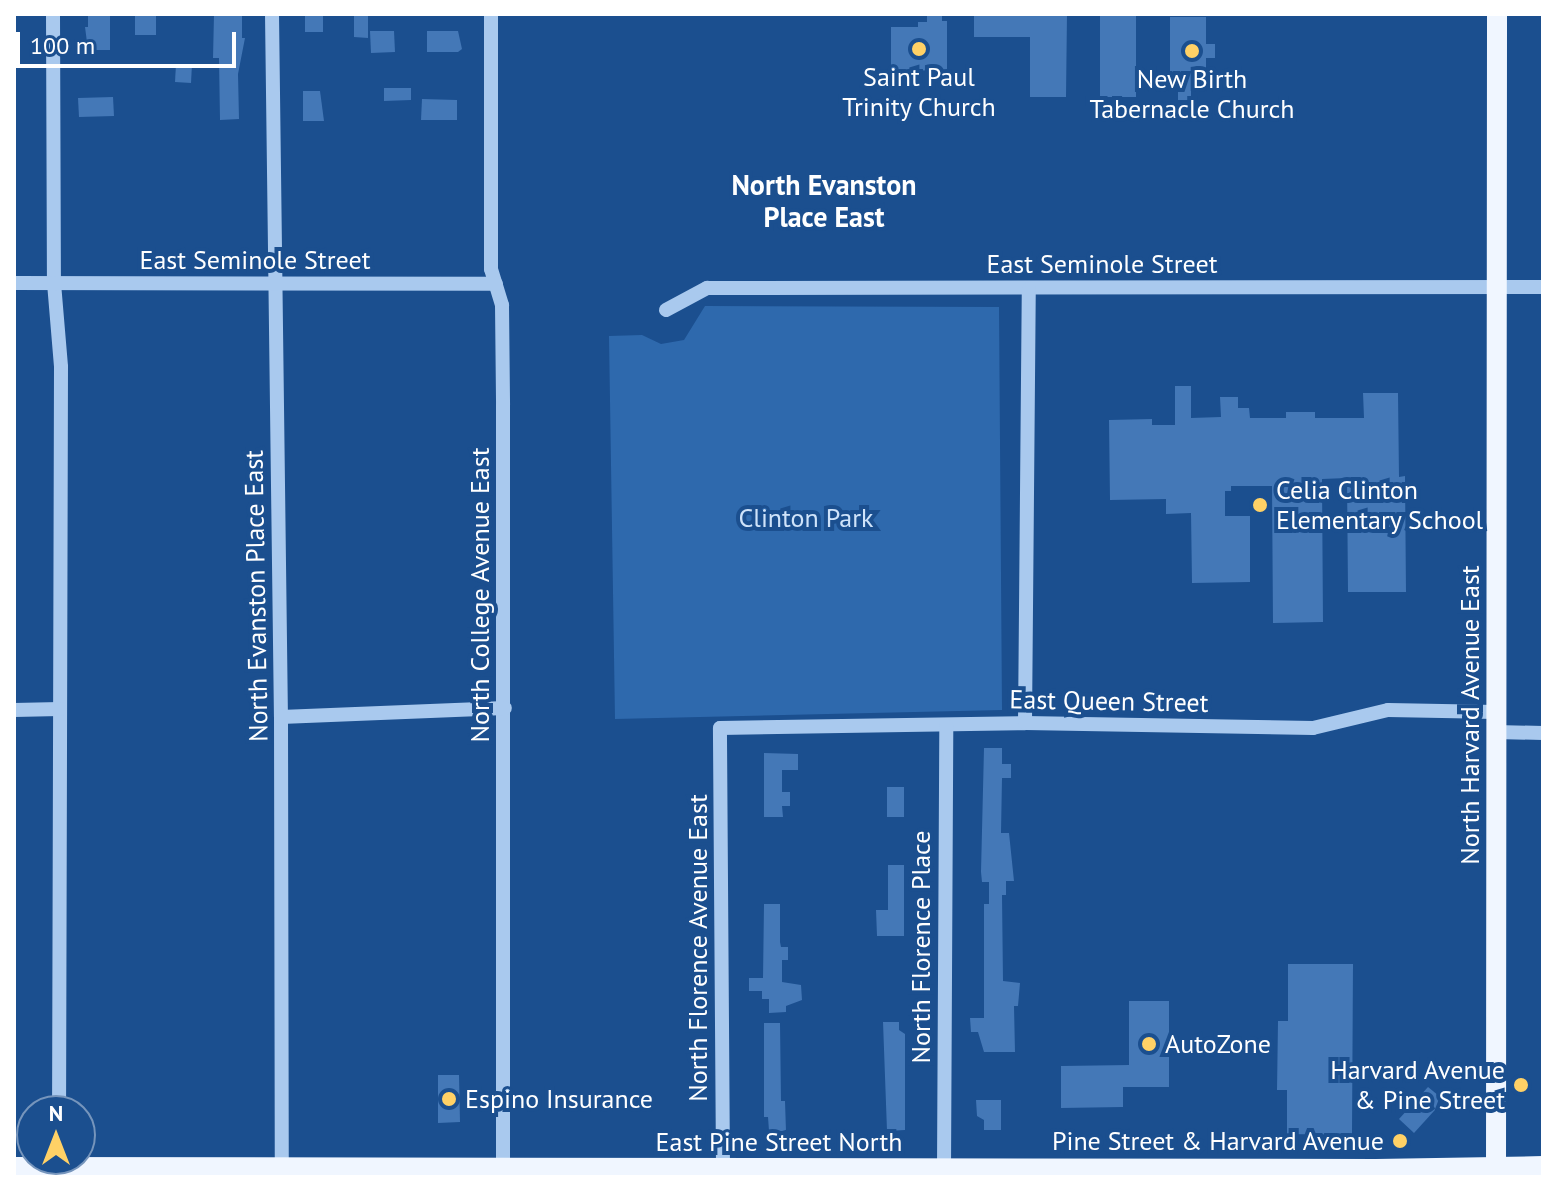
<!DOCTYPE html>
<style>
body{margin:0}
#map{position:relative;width:1557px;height:1191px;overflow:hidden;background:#1b4f8f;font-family:"PT Sans",sans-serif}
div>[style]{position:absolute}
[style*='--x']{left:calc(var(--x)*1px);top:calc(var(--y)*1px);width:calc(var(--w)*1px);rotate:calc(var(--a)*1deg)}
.green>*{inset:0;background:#2e69ad}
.building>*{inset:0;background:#4478b7}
.minor>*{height:14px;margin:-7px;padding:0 7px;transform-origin:7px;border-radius:7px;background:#a9c9ee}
.major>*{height:20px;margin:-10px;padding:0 10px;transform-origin:10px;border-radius:10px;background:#f0f6ff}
.dots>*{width:22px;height:22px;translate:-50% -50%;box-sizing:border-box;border:4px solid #1b4f8f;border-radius:50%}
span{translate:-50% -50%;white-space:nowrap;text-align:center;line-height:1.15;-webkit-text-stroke:8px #1b4f8f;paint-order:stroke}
.poi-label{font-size:26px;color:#fff}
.left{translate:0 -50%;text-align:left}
.right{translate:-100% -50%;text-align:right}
.street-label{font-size:26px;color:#fff}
.park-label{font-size:26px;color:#cfe3fa}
.neighbourhood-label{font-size:28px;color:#fff;font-weight:700}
.frame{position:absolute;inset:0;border:16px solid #fff;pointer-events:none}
.north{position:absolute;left:16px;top:1095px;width:80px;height:80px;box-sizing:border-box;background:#1b4f8f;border:2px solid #7695bc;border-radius:50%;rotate:0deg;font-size:22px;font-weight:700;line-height:32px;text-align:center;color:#fff}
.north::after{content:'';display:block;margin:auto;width:28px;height:36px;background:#ffd166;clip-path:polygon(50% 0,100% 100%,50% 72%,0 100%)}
.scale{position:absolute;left:16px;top:32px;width:220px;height:36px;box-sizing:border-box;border:4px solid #fff;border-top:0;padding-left:10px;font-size:24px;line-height:28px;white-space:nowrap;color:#fff;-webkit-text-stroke:6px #1b4f8f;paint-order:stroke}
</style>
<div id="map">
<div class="green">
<div style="clip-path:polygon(705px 306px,999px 307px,1002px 710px,615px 719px,609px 336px,642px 335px,661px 344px,684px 340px)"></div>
</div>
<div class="building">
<div style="clip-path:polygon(110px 14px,110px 50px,88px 50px,85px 27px,88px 27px,88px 15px)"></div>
<div style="clip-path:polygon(152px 14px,156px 15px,156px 35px,135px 35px,135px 15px)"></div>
<div style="clip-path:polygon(214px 14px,242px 14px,242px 38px,245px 38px,238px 74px,239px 119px,220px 120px,219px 58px,213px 58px)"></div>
<div style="clip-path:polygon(305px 14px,323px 14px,323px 32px,305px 32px)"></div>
<div style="clip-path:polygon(354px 14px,368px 14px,368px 38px,354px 37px)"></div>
<div style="clip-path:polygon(974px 14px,1067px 14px,1066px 97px,1030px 97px,1030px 37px,974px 37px)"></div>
<div style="clip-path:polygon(1100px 14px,1136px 14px,1136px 97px,1100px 97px)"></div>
<div style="clip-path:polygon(927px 16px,942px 16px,942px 21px,947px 21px,947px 70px,891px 71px,891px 27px,918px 27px,918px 22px,927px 22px)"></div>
<div style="clip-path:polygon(1170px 17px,1206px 17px,1206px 44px,1215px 44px,1215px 58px,1206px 58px,1206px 85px,1191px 85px,1191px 100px,1178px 100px,1178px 85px,1170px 85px)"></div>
<div style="clip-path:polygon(370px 31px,394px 31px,395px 52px,371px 53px)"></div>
<div style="clip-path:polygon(427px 31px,458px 31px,462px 49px,458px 52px,427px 52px)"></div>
<div style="clip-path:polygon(176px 64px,192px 64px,191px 83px,175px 82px)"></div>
<div style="clip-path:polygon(384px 88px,411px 88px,411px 100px,384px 101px)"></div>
<div style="clip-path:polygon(303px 91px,320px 91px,324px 121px,303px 121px)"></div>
<div style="clip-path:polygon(113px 97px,114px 116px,79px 117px,78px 98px)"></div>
<div style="clip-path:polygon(422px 99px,457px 100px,457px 120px,421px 120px)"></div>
<div style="clip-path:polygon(1175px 386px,1191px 386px,1191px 418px,1221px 417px,1220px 397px,1238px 397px,1238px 408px,1249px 408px,1250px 418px,1286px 418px,1286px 412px,1315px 412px,1315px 418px,1364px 418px,1363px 393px,1398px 393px,1399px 477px,1405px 476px,1406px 592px,1348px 592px,1347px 478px,1322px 479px,1323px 622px,1273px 623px,1272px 486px,1231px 486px,1231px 491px,1225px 491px,1225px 516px,1250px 516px,1250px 582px,1192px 583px,1191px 513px,1166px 514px,1166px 499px,1110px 500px,1109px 420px,1152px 419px,1152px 425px,1175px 425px)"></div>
<div style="clip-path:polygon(984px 748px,1002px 748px,1002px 764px,1011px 764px,1011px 778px,1002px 778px,1001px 833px,1009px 833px,1014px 881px,1006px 881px,1006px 895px,1002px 895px,1003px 981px,1020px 983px,1018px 1006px,1014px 1006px,1015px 1052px,984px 1052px,978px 1032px,971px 1032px,970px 1018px,984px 1018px,984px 904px,989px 904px,989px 882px,982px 882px,981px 872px)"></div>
<div style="clip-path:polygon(764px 753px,798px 754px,798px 770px,782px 770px,782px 792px,790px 792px,790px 806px,782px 806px,783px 817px,764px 817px)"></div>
<div style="clip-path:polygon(887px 787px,904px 787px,904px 817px,887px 817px)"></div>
<div style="clip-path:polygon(888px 865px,904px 865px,904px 936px,877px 936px,876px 910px,888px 910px)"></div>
<div style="clip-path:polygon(764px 904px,780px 904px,780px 942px,781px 947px,788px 947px,788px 960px,782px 960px,782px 982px,801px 985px,802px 1000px,786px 1006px,786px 1012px,769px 1013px,769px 999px,762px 999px,762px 991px,749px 991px,749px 978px,763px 978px)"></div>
<div style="clip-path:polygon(1288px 964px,1353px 964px,1352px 1135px,1287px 1134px,1287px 1090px,1277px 1090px,1278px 1021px,1288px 1021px)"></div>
<div style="clip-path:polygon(1129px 1001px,1169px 1001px,1169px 1087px,1123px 1087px,1123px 1107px,1061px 1108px,1061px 1066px,1129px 1065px)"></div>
<div style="clip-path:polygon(883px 1022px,899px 1022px,899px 1030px,905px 1034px,905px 1130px,887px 1131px)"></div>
<div style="clip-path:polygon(764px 1023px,780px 1023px,781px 1101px,785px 1101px,786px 1131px,769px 1131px,768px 1117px,764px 1117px)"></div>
<div style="clip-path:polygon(438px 1075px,459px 1075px,460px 1122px,438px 1123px)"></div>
<div style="clip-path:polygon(1428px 1087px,1444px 1100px,1414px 1133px,1399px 1119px)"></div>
<div style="clip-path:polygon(976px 1100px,1001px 1100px,1001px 1130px,984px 1130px,984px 1120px,977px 1116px)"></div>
</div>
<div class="minor">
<div style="--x:53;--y:14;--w:269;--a:89.8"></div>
<div style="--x:54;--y:283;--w:84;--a:85.2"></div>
<div style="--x:61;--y:367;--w:744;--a:90.15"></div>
<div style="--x:272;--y:14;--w:703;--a:89.27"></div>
<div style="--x:281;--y:717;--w:457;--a:89.9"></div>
<div style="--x:491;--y:14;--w:255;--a:90"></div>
<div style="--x:491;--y:269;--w:38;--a:73"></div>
<div style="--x:502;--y:305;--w:100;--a:89.4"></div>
<div style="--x:503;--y:405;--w:771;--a:90"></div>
<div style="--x:14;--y:283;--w:482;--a:0.1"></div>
<div style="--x:666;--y:310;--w:47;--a:-28.2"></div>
<div style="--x:707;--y:288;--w:836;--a:-0.07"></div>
<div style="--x:14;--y:710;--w:46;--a:-1.2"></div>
<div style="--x:281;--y:717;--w:224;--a:-2.3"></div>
<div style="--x:1025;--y:723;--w:434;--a:-89.5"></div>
<div style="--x:1496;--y:732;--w:47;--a:1.2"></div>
<div style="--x:723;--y:1168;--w:440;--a:-90.4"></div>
<div style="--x:720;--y:728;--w:305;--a:-0.9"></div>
<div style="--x:1025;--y:723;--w:288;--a:1"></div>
<div style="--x:1313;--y:728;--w:77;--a:-13.5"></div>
<div style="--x:1388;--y:710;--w:108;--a:1.1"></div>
<div style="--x:944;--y:1168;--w:442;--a:-89.7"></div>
</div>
<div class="major">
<div style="--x:14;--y:1167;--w:1362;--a:0.08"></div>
<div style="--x:1376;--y:1169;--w:167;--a:-1"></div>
<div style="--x:1496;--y:1177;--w:1163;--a:-89.95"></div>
</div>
<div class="dots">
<div style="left:919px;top:49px;background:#ffd166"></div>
<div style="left:1192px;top:51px;background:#ffd166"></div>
<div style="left:1260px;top:505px;background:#ffd166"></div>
<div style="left:1149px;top:1044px;background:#ffd166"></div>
<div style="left:1521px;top:1085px;background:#ffd166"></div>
<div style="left:449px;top:1099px;background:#ffd166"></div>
<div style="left:1400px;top:1141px;background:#ffd166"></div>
</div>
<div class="poi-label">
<span style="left:919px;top:92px">Saint Paul<br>Trinity Church</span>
<span style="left:1192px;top:94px">New Birth<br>Tabernacle Church</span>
<span class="left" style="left:1276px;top:505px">Celia Clinton<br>Elementary School</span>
<span class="left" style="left:1165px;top:1044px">AutoZone</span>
<span class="right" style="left:1505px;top:1085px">Harvard Avenue<br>&amp; Pine Street</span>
<span class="left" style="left:465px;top:1099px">Espino Insurance</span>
<span class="right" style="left:1384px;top:1141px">Pine Street &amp; Harvard Avenue</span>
</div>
<div class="street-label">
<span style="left:255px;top:260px">East Seminole Street</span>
<span style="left:1102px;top:264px">East Seminole Street</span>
<span style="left:480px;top:595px;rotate:-90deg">North College Avenue East</span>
<span style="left:256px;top:596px;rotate:-91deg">North Evanston Place East</span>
<span style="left:1109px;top:701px;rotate:1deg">East Queen Street</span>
<span style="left:1470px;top:715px;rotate:-90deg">North Harvard Avenue East</span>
<span style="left:921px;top:947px;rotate:-90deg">North Florence Place</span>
<span style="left:698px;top:948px;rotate:-90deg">North Florence Avenue East</span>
<span style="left:779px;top:1142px">East Pine Street North</span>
</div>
<div class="park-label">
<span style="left:806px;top:518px">Clinton Park</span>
</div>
<div class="neighbourhood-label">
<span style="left:824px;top:201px">North Evanston<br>Place East</span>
</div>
<div class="frame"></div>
<div class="north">N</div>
<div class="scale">100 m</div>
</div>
